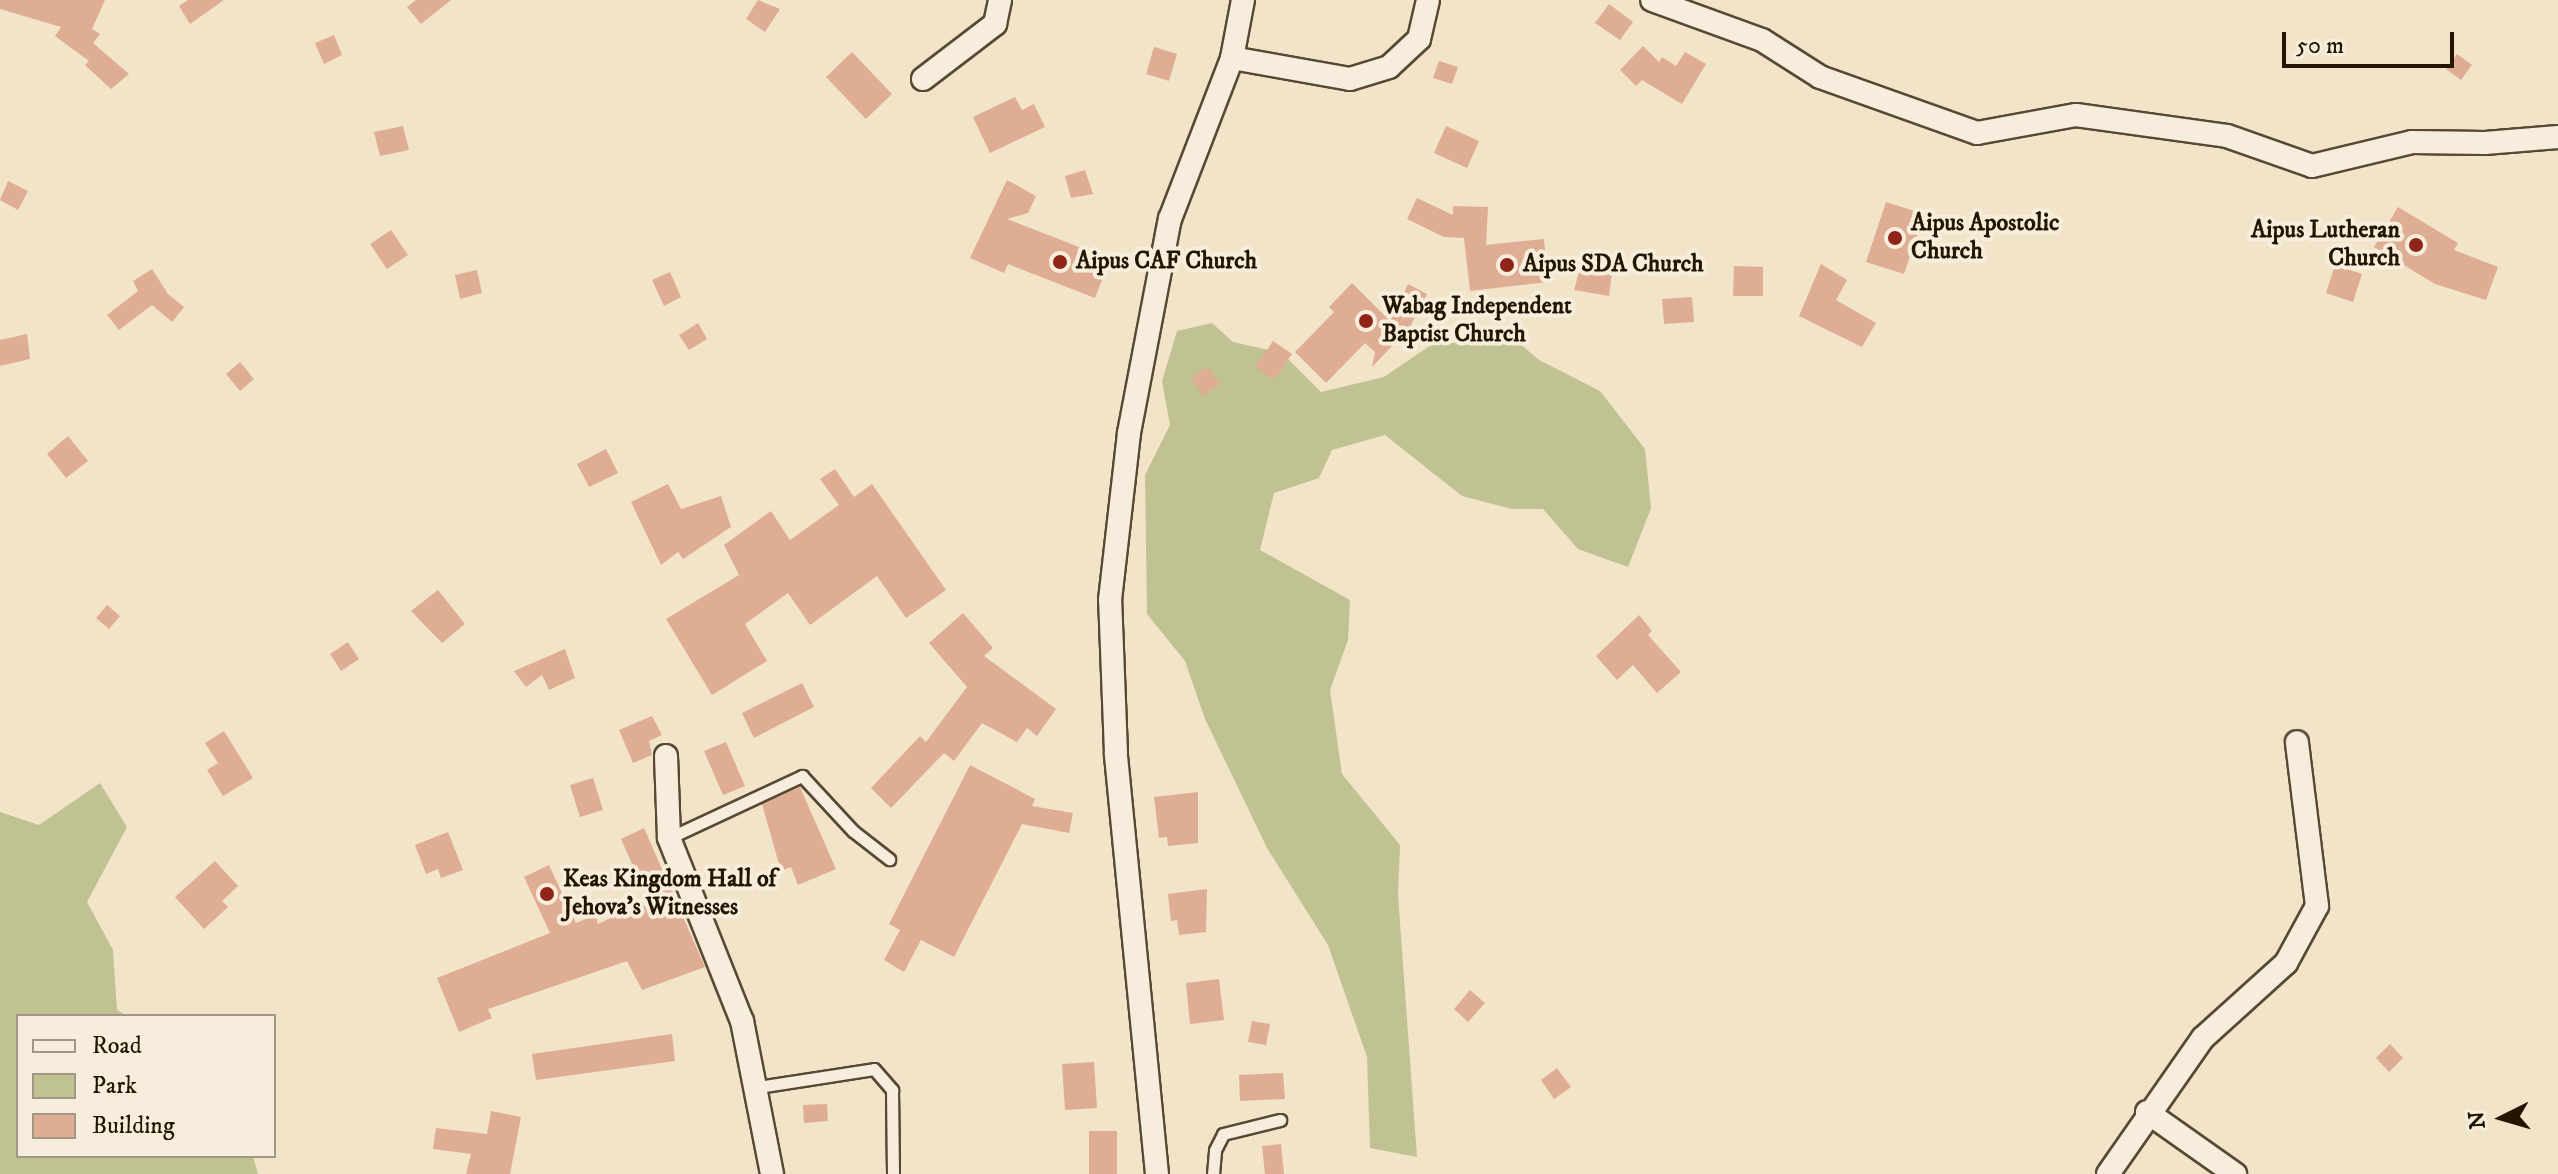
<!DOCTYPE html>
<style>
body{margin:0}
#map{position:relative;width:2558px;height:1174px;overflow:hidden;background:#f1e4c9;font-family:"IM FELL DW Pica",serif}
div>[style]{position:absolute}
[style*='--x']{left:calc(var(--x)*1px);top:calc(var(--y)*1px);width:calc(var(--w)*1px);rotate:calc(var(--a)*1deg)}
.green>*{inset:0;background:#c0c292}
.building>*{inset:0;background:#dfad94}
.roads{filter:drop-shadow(2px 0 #574933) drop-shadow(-2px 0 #574933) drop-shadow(0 2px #574933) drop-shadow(0 -2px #574933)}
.lane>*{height:11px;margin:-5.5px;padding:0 5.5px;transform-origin:5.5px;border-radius:5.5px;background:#f6eddc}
.street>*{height:22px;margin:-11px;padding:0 11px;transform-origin:11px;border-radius:11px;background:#f6eddc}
.dots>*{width:22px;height:22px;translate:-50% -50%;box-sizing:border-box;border:4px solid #f6eddc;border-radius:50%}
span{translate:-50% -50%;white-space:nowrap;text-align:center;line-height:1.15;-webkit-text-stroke:8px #f6eddc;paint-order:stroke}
.poi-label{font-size:24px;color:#241501;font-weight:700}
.left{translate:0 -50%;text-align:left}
.right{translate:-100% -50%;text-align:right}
.legend{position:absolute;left:16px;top:1014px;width:260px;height:144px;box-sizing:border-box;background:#f6eddc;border:2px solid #a29784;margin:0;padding:10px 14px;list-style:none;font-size:24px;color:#241501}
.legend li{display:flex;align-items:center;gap:16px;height:40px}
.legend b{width:40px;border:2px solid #a29784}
.north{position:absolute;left:2462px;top:1078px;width:80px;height:80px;-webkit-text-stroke:6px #f6eddc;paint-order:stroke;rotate:265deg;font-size:22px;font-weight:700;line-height:32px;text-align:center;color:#241501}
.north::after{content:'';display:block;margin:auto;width:28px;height:36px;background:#241501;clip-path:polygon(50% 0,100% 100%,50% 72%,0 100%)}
.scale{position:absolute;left:2282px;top:32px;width:172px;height:36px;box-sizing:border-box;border:4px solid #241501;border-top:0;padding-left:10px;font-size:24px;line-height:28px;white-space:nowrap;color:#241501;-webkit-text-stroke:6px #f6eddc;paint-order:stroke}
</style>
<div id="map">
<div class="green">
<div style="clip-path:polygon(1212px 323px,1233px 342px,1282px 353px,1321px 392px,1384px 377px,1431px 345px,1512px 337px,1539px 360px,1600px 391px,1645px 449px,1651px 508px,1628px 567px,1578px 549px,1543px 509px,1512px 509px,1462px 496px,1385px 435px,1332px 450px,1319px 478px,1274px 493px,1260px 550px,1350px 600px,1348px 640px,1330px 690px,1342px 774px,1400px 845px,1398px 895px,1417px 1157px,1370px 1148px,1367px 1057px,1328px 945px,1267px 848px,1205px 719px,1185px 661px,1147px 614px,1145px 475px,1170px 425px,1162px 381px,1177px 331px)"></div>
<div style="clip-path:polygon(100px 783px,127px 827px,87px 902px,113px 950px,117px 1010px,127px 1016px,18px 1016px,18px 1156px,253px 1156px,258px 1174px,0 1174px,0 812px,39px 825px)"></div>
</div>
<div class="building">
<div style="clip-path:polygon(0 0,105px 0,92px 29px,100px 34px,93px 43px,129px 74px,111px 89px,85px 65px,89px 61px,55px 36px,61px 27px,0 9px)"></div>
<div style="clip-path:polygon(188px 0,224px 0,190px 24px,179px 6px)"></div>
<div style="clip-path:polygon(416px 0,451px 0,421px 24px,407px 7px)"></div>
<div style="clip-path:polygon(758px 0,780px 9px,765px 32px,746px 19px)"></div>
<div style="clip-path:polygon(1609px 4px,1633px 22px,1620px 40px,1595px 23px)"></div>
<div style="clip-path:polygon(334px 35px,342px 55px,324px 64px,315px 43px)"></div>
<div style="clip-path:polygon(1643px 46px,1659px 62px,1662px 57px,1676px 66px,1685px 52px,1706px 64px,1682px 104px,1642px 80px,1636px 86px,1620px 70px)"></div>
<div style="clip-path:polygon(1154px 47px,1177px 54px,1169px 81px,1146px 74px)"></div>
<div style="clip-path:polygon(852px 52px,892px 94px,866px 119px,826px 77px)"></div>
<div style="clip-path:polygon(2457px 54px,2472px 65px,2461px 80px,2446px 69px)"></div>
<div style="clip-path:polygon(1439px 61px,1458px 67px,1452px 84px,1433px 78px)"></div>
<div style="clip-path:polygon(1015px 97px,1022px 110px,1034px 104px,1045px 127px,990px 153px,973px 117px)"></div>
<div style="clip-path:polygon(403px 126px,409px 150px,380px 156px,374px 132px)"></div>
<div style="clip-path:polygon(1446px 126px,1479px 141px,1467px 168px,1434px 153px)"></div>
<div style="clip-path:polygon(1085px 170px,1093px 194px,1071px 198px,1065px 176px)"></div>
<div style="clip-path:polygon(1007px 180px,1036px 196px,1028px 213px,1007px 219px,1110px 259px,1095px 298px,1008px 264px,1004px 273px,970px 258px)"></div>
<div style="clip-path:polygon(8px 181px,28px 191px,18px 210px,0 200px)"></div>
<div style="clip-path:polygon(1417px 198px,1453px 215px,1453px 206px,1488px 207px,1486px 245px,1544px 239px,1548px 282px,1470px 291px,1464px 238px,1444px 237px,1407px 219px)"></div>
<div style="clip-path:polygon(1886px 202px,1924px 214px,1904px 274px,1866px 262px)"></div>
<div style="clip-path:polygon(2398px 207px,2458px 243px,2454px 250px,2498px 267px,2486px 300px,2435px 284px,2374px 247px)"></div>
<div style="clip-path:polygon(391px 230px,408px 255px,387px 269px,370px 244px)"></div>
<div style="clip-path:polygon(1584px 255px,1614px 259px,1609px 296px,1574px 290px)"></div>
<div style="clip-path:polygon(1821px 264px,1847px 280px,1836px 300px,1876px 323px,1862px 347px,1799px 316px)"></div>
<div style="clip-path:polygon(2335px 265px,2362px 274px,2353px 302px,2326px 293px)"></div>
<div style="clip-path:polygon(1734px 266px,1763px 267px,1763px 296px,1733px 296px)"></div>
<div style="clip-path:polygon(152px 269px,168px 294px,184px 307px,172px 322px,152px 305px,119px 330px,107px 315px,138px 291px,133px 281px)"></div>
<div style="clip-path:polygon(477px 270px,482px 293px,460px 299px,455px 275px)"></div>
<div style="clip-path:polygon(670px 272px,681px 297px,664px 306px,652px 280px)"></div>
<div style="clip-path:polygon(1352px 283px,1390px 321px,1408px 284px,1427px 294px,1410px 327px,1372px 367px,1375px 352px,1365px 343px,1326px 383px,1295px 352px,1334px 312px,1329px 307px)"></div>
<div style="clip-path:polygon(1692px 297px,1694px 322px,1664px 324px,1662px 299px)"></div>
<div style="clip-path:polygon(698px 323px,707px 339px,689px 350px,679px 335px)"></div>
<div style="clip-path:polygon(27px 334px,30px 359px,0 366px,0 340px)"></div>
<div style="clip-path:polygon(1273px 341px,1292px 354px,1274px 380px,1255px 367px)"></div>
<div style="clip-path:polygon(240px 362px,254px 379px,240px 391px,226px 374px)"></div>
<div style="clip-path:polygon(1207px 367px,1220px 384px,1203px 396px,1191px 378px)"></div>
<div style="clip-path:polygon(68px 436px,88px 461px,66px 478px,47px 454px)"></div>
<div style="clip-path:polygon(606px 449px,618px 473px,589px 487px,577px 464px)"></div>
<div style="clip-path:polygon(835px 469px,854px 497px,872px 484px,946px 590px,906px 618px,877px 576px,810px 625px,788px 593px,745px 624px,767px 661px,712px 695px,666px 619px,739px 575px,724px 545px,771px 511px,790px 540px,839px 505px,820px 479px)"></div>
<div style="clip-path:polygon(668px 484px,681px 509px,721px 496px,731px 527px,683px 559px,678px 552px,661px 565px,631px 502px)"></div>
<div style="clip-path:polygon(438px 590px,465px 624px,442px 643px,411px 611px)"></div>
<div style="clip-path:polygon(107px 605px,120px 616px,109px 629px,96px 618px)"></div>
<div style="clip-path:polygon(963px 613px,993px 648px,984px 656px,1056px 709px,1037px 736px,1027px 728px,1017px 742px,982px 723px,954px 761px,944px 753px,891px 808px,871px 788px,920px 736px,926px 742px,967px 687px,929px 643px)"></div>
<div style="clip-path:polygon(1639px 615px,1652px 631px,1648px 635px,1681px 672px,1657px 693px,1633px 665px,1617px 680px,1596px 656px)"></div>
<div style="clip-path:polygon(348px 642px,359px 659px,341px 671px,330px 654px)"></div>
<div style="clip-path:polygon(565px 649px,575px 678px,549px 690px,542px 675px,526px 687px,514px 671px)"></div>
<div style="clip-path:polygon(802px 683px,814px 707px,754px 738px,742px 713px)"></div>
<div style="clip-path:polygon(652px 716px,662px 735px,649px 741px,652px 755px,633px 763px,619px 730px)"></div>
<div style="clip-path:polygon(224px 731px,253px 778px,223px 796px,207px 770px,218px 763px,205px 743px)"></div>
<div style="clip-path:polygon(726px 742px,745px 786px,723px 795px,704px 751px)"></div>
<div style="clip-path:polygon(970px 765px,1035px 799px,1032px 806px,1073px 813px,1069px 833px,1022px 824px,954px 957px,921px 940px,904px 972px,884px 960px,900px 930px,889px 924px)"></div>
<div style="clip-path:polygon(593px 778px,603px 810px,580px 817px,570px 785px)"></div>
<div style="clip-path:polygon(800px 787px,836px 869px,798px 885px,791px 867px,781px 871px,762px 804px)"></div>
<div style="clip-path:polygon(1198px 792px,1198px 843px,1168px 846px,1167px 837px,1159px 838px,1154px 797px)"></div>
<div style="clip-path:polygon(644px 828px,705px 967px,642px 990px,627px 961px,488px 1009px,492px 1018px,459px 1032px,437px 978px,550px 933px,524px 877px,549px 865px,576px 923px,595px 915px,598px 924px,648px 900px,621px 839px)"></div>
<div style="clip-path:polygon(448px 832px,463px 870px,441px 878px,438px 869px,426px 874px,415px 845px)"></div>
<div style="clip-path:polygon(215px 861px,238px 886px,222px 901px,228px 907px,204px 929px,175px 897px)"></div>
<div style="clip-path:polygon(1207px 889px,1206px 932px,1179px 935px,1177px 920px,1171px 921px,1168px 894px)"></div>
<div style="clip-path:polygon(1219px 979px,1224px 1020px,1190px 1024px,1186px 983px)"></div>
<div style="clip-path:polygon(1470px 990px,1485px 1003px,1468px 1022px,1454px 1009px)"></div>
<div style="clip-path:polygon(1252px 1021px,1270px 1024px,1266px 1045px,1248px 1042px)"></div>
<div style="clip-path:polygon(672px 1034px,675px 1061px,536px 1080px,532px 1054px)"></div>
<div style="clip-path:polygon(2390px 1044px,2403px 1058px,2389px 1072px,2376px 1058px)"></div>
<div style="clip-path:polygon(1094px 1062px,1097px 1108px,1065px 1110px,1062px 1064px)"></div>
<div style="clip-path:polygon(1557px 1068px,1571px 1087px,1554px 1099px,1541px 1080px)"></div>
<div style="clip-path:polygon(1283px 1073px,1285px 1099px,1240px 1101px,1239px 1075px)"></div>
<div style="clip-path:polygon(827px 1104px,828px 1121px,804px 1123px,803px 1105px)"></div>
<div style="clip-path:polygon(491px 1111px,521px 1117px,510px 1174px,466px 1174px,471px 1154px,433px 1149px,436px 1128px,487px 1134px)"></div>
<div style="clip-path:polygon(1089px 1131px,1117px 1131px,1117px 1174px,1089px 1174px)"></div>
<div style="clip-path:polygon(1281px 1144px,1284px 1174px,1265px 1174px,1262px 1146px)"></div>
</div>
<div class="roads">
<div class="lane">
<div style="--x:669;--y:838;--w:147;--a:-25"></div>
<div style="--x:802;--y:776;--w:75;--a:47.2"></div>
<div style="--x:853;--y:831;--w:46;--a:37.9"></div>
<div style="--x:758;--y:1087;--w:117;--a:-8.8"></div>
<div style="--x:874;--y:1069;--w:28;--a:49"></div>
<div style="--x:892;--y:1090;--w:84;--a:89.3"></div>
<div style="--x:1213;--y:1174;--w:24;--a:-85"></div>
<div style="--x:1215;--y:1150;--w:18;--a:-63"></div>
<div style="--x:1223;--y:1134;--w:59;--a:-13.8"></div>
</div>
<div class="street">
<div style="--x:1652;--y:0;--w:117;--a:20"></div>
<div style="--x:1762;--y:40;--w:69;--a:32.5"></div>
<div style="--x:1820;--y:77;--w:167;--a:19.6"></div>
<div style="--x:1977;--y:133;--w:101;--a:-10.3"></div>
<div style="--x:2076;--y:115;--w:152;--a:7.9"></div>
<div style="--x:2227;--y:136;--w:90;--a:19.4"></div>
<div style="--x:2312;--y:166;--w:103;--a:-13.5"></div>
<div style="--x:2412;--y:142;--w:73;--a:0.8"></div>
<div style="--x:2485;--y:143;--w:73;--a:-4.7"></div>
<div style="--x:1232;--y:58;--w:120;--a:10.1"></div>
<div style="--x:1350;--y:79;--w:41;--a:-17.1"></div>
<div style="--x:1389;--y:67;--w:41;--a:-43"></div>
<div style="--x:1419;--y:39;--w:40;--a:-77"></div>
<div style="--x:923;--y:79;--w:91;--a:-37.4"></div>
<div style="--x:995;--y:24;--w:25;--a:-78"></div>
<div style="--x:666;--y:756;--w:82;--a:87.9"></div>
<div style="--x:669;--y:838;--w:197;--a:68.3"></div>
<div style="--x:742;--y:1021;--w:156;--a:78.9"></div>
<div style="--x:2147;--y:1112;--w:108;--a:35.2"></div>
<div style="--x:1157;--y:1174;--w:423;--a:-95.6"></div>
<div style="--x:1116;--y:753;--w:153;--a:-92.2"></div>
<div style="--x:1110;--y:600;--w:168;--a:-83.5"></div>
<div style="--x:1129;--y:433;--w:218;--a:-79.2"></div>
<div style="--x:1170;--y:219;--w:173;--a:-68.9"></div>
<div style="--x:1232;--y:58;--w:59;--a:-79.3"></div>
<div style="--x:2108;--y:1174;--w:166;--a:-55.1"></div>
<div style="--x:2203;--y:1038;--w:112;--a:-42.1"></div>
<div style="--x:2286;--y:963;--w:65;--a:-61.5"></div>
<div style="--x:2317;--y:906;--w:165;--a:-97"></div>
</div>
</div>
<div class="dots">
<div style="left:1895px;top:238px;background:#8f2418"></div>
<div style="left:2416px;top:245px;background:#8f2418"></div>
<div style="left:1060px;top:262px;background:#8f2418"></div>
<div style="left:1507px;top:265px;background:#8f2418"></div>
<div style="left:1366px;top:321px;background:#8f2418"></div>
<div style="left:547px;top:894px;background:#8f2418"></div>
</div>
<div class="poi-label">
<span class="left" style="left:1911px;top:238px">Aipus Apostolic<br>Church</span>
<span class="right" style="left:2400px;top:245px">Aipus Lutheran<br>Church</span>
<span class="left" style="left:1076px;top:262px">Aipus CAF Church</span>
<span class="left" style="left:1523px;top:265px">Aipus SDA Church</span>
<span class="left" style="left:1382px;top:321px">Wabag Independent<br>Baptist Church</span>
<span class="left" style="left:563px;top:894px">Keas Kingdom Hall of<br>Jehova's Witnesses</span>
</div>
<ul class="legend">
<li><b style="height:10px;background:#f6eddc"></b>Road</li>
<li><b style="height:22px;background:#c0c292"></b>Park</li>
<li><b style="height:22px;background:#dfad94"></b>Building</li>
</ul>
<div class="north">N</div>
<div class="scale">50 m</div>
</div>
